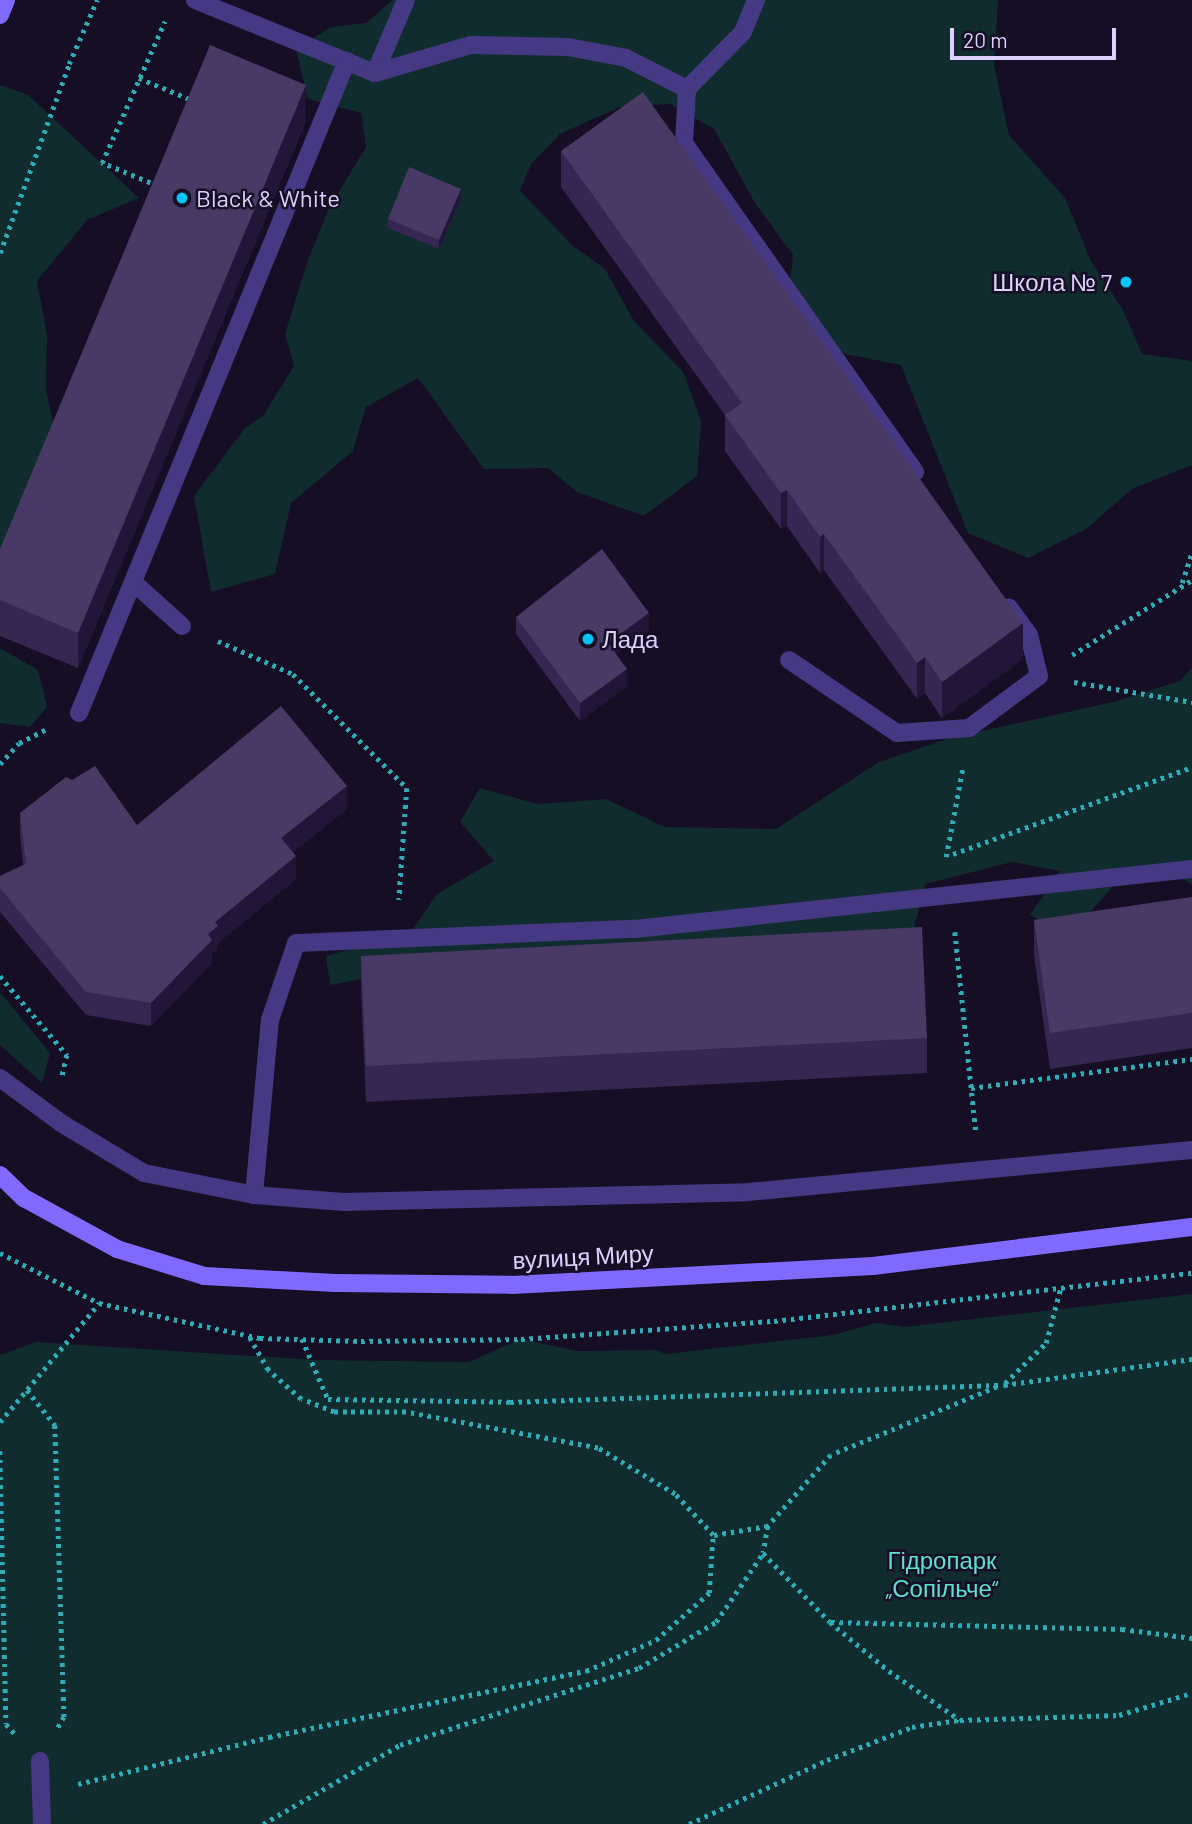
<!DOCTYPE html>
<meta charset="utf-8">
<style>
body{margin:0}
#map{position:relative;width:1192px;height:1824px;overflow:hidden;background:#150e24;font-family:Barlow,sans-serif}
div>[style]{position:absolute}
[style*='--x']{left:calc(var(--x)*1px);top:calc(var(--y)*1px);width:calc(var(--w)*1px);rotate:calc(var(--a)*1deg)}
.green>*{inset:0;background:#112c2e}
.path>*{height:4.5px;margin-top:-2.25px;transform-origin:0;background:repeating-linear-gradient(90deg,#2fadb6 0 3.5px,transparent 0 8.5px)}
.lane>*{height:18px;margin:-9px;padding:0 9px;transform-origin:9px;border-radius:9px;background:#463983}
.street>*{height:18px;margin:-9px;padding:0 9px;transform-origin:9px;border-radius:9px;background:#463983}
.secondary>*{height:18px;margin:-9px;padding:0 9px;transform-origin:9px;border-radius:9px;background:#8069ff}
.wall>*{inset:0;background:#362752}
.shaded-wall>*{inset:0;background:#211538}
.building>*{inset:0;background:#483965}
.dots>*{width:19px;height:19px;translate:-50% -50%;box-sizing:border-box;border:4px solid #150e24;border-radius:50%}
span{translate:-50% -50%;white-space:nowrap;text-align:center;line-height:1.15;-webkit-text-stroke:5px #150e24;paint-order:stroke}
.poi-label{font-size:24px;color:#ddd2ff}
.left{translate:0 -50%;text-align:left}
.right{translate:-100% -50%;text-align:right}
.street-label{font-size:24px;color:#ddd2ff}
.park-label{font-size:24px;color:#5de0d0}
.scale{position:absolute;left:950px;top:28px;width:166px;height:32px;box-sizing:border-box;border:4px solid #ddd2ff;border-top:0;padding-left:9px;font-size:21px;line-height:24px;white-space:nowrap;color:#ddd2ff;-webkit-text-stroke:5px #150e24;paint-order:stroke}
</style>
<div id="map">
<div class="green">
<div style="clip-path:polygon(393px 0,998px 0,994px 65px,1009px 135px,1065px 198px,1091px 261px,1123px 310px,1142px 354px,1192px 361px,1192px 465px,1132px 489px,1086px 529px,1028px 558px,968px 533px,901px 365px,845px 354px,788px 310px,793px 255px,755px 203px,714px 129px,670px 104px,620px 107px,560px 134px,531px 164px,520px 191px,573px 246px,605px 269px,634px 321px,684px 373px,701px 421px,697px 476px,644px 516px,577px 492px,548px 468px,484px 469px,418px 378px,366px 407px,353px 451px,291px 503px,275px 574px,211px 592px,194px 496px,245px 428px,263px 416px,294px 366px,285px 334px,308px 260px,330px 206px,366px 147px,361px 113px,308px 99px,296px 49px,331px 27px,366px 23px)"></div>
<div style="clip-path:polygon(0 85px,28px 95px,139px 198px,87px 220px,37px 281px,47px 335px,46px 389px,63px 469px,0 575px)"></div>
<div style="clip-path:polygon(0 648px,38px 670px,47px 707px,30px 727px,0 723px)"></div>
<div style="clip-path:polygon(1192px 668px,1192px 884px,1172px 873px,1119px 879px,1070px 935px,1030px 915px,1060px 871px,1012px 862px,925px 884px,911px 940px,444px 963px,330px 985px,326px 956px,411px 932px,437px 894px,494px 861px,460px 822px,480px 788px,538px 804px,606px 799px,665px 827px,776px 829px,879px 762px,950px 738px,1113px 702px,1180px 681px)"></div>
<div style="clip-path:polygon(0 992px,50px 1053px,42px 1083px,0 1045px)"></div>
<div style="clip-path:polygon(1192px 1294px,1192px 1824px,0 1824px,0 1355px,36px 1342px,316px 1360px,469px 1362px,521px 1339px,577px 1351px,656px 1350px,665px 1354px,833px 1335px,876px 1323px,904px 1327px)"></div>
</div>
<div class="path">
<div style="--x:139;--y:78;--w:55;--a:22.4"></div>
<div style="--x:158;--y:186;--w:61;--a:-157.7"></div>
<div style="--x:102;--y:163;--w:155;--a:-66.1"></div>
<div style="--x:0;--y:253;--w:201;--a:-69.9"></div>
<div style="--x:69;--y:64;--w:70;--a:-66.4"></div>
<div style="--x:1182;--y:583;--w:32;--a:-72"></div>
<div style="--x:218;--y:641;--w:82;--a:23.7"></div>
<div style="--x:293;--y:674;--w:161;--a:45"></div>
<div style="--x:407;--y:788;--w:112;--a:94.1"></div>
<div style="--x:1072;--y:655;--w:142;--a:-32"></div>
<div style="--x:1074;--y:682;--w:120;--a:9.6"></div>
<div style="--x:0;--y:764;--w:28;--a:-48"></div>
<div style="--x:19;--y:743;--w:31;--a:-27"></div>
<div style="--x:953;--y:854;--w:254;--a:-20"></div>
<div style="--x:946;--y:857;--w:93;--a:-79.4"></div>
<div style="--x:955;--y:932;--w:201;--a:84"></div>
<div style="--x:0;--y:976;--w:104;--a:49.7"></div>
<div style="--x:67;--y:1055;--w:22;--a:103"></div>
<div style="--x:971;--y:1088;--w:223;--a:-7.5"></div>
<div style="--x:0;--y:1253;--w:111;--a:26.8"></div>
<div style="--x:99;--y:1303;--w:165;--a:12.3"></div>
<div style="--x:260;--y:1338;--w:101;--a:1.7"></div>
<div style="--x:361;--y:1341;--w:160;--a:-0.7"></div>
<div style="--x:521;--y:1339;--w:254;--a:-4.1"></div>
<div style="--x:774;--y:1321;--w:421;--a:-6.6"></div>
<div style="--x:302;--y:1339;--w:65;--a:66.6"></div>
<div style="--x:328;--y:1399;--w:182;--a:0.9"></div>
<div style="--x:510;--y:1402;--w:494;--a:-2"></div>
<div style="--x:1004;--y:1385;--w:190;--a:-7.9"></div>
<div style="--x:1005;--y:1383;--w:57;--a:-44.3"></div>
<div style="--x:1046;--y:1343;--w:55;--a:-75.2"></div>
<div style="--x:997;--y:1387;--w:179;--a:157.7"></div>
<div style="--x:831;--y:1455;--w:95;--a:131.6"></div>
<div style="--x:768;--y:1526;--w:27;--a:100"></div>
<div style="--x:763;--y:1553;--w:96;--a:45.8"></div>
<div style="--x:830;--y:1622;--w:77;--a:39.7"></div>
<div style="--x:889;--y:1671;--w:86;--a:34.6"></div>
<div style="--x:960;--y:1720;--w:159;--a:-1.8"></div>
<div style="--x:1119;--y:1715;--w:76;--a:-16.8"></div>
<div style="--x:27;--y:1390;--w:45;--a:51.3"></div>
<div style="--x:55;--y:1425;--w:292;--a:88.2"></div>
<div style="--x:64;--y:1717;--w:13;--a:119"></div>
<div style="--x:0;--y:1422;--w:155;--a:-50.2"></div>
<div style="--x:0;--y:1451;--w:273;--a:88.7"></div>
<div style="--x:6;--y:1724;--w:13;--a:48"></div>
<div style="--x:714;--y:1535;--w:55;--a:-9.5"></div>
<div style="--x:831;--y:1622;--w:291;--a:1.4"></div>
<div style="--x:1122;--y:1629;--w:71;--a:7.3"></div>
<div style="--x:78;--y:1784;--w:197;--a:-13.8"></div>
<div style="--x:269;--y:1737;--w:324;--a:-11.8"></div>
<div style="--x:586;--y:1671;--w:77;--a:-23.9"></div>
<div style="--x:656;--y:1640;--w:71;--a:-41.6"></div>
<div style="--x:709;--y:1593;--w:58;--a:-86.1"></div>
<div style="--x:713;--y:1535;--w:56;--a:-132.8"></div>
<div style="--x:675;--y:1494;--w:90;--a:-149.1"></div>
<div style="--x:598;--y:1448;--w:195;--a:-169.4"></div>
<div style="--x:406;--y:1412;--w:72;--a:180"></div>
<div style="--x:334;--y:1412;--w:35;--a:-158"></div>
<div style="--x:301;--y:1399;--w:44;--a:-138.7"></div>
<div style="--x:268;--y:1370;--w:40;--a:-119.7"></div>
<div style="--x:263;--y:1824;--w:158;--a:-30"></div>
<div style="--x:400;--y:1745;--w:251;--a:-17.9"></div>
<div style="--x:639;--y:1668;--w:90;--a:-30.9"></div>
<div style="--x:716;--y:1622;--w:83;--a:-55.7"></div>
<div style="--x:689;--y:1824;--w:152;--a:-24.9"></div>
<div style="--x:827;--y:1760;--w:91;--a:-21.2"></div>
<div style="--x:912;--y:1727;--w:48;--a:-8.5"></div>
</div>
<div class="lane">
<div style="--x:195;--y:0;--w:194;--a:22.1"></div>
<div style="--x:375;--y:73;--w:79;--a:-67"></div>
<div style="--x:375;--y:73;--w:100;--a:-16.3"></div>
<div style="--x:471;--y:45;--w:97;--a:1.2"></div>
<div style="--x:568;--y:47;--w:59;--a:10.7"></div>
<div style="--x:626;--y:58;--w:68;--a:26.9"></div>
<div style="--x:687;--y:89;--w:54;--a:93.2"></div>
<div style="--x:684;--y:143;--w:402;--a:54.9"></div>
<div style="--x:687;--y:89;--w:80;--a:-45.5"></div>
<div style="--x:743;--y:32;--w:35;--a:-68"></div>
<div style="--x:133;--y:582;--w:66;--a:41.9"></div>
<div style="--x:789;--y:660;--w:130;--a:34.1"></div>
<div style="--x:897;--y:733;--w:72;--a:-4"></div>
<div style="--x:969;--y:728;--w:87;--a:-36.6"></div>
<div style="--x:1039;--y:676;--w:42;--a:-103.7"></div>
<div style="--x:1029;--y:635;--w:34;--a:-126"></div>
<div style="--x:79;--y:713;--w:705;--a:-67.66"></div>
<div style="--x:0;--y:1078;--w:76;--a:36.4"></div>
<div style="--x:61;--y:1123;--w:97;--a:31.1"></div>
<div style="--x:144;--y:1173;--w:112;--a:11.3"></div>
<div style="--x:254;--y:1195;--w:90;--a:4.4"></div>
<div style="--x:344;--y:1202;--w:404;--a:-1.4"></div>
<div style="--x:748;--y:1192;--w:446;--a:-5.4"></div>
<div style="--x:254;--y:1195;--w:176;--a:-84.8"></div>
<div style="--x:270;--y:1020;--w:81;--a:-71.3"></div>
<div style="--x:296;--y:943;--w:339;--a:-2.4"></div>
<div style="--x:635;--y:929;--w:560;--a:-6.15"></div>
</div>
<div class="street">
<div style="--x:40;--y:1761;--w:63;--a:88.2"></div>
</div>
<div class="secondary">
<div style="--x:0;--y:15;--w:16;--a:-68"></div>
<div style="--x:0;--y:1175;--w:33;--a:44"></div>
<div style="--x:24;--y:1198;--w:106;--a:28.7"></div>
<div style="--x:117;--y:1249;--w:91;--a:17.2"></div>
<div style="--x:204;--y:1276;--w:131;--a:3.1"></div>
<div style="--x:335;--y:1283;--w:177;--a:0.6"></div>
<div style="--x:512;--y:1285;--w:361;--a:-3"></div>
<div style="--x:873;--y:1266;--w:321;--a:-7"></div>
</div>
<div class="wall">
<div style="clip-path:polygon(306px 121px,78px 668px,0 636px,0 549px)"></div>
<div style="clip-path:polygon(561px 151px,1023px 659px,942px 718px,925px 693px,917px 699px,824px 570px,820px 573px,787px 526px,781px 529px,725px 451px,725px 415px,561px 187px)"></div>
<div style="clip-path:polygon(461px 198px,439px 249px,388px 228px,388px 219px)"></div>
<div style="clip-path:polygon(516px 617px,649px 630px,616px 654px,627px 686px,580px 721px,516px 634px)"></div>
<div style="clip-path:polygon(347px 809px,293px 852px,296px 879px,218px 943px,218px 949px,212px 954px,212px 963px,151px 1026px,86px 1015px,0 912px,0 876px,23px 865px,20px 836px,20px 813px,137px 825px)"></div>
<div style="clip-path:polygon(1192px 897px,1192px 1048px,1050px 1069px,1034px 955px,1034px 920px)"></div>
<div style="clip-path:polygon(361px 956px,927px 1038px,927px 1073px,366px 1102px,361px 991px)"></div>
</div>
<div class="shaded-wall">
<div style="clip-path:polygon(306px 85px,306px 121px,78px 668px,78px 633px)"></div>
<div style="clip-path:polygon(461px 189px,461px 198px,439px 249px,439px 240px)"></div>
<div style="clip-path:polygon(787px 490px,787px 526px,781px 529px,781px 493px)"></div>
<div style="clip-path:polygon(824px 534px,824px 570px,820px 573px,820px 537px)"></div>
<div style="clip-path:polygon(649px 613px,649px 630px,608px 660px,608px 643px)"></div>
<div style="clip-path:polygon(1023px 623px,1023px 659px,942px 718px,942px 682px)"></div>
<div style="clip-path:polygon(925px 657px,925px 693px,917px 699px,917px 663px)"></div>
<div style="clip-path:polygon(627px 669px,627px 686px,580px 721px,580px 703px)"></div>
<div style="clip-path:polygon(347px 786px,347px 809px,281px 862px,281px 838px)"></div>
<div style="clip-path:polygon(296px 856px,296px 879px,218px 943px,218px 949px,212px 954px,212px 963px,151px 1026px,151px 1003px,208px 934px,215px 922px)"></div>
</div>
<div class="building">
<div style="clip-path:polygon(210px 45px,306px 85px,78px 633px,0 600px,0 549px)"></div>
<div style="clip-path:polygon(643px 92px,1023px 623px,942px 682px,925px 657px,917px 663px,824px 534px,820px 537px,787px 490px,781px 493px,725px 415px,742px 403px,561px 151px)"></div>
<div style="clip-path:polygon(409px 167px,461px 189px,439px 240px,388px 219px)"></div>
<div style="clip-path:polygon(602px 549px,649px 613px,608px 643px,627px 669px,580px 703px,516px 617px)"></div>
<div style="clip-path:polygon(281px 706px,347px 786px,281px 838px,296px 856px,215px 922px,218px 926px,208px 934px,212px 940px,151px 1003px,86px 992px,0 888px,0 876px,26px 864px,20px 813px,66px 777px,72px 780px,95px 766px,137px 825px)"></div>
<div style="clip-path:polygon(1192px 897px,1192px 1013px,1050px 1033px,1034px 920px)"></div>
<div style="clip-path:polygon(922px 927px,927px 1038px,366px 1066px,361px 956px)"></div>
</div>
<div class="dots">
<div style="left:182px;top:198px;background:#00c3fd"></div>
<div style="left:1126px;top:282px;background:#00c3fd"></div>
<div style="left:588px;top:639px;background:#00c3fd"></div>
</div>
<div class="poi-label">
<span class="left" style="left:196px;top:198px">Black &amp; White</span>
<span class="right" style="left:1112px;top:282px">Школа № 7</span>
<span class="left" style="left:602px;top:639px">Лада</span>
</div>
<div class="street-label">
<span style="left:583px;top:1256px;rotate:-3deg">вулиця Миру</span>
</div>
<div class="park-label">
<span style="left:942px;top:1574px">Гідропарк<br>„Сопільче“</span>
</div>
<div class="scale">20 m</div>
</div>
